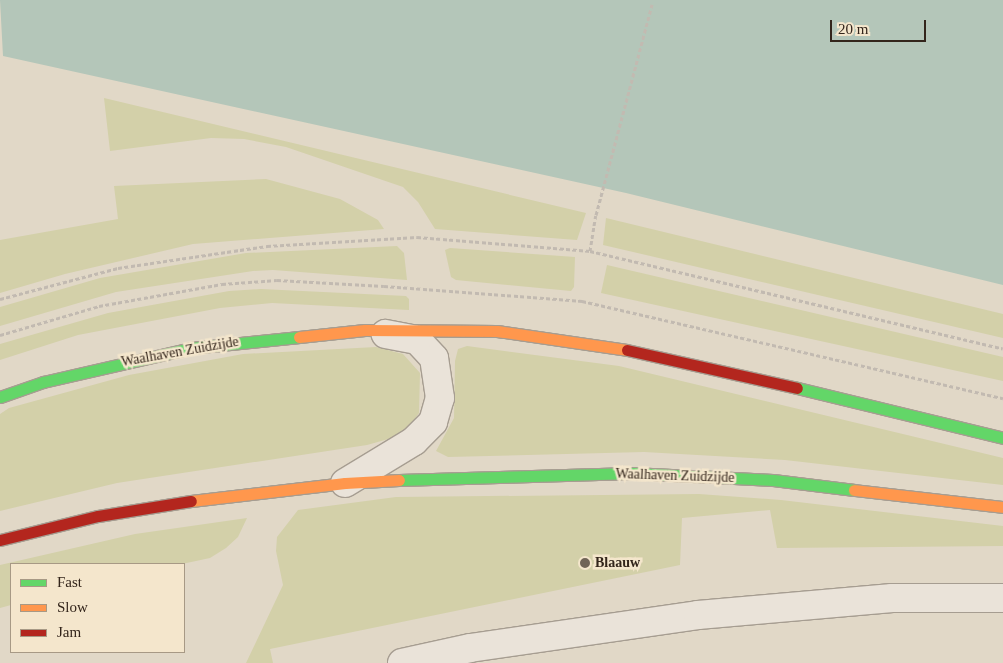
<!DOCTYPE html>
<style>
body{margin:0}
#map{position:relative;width:1003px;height:663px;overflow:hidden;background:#e1d8c7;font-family:"Times New Roman",serif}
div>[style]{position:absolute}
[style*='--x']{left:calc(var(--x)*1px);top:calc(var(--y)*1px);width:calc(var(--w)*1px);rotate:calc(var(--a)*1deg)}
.green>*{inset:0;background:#d3d0a9}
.water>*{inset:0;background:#b4c6b9}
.path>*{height:3px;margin-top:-1.5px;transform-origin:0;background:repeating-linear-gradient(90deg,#c2bab1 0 4px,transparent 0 6.5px)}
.roads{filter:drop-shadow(1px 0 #a69d91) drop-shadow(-1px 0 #a69d91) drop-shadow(0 1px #a69d91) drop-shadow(0 -1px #a69d91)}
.street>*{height:28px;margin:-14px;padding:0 14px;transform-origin:14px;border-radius:14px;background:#eae3d9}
.fast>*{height:11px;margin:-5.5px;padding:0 5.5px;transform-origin:5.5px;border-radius:5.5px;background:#63d668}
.slow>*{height:11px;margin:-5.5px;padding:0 5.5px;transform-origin:5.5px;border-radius:5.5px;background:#ff974d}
.jam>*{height:11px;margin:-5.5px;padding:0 5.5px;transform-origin:5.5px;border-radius:5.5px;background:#b3261e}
.dots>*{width:14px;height:14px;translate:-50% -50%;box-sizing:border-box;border:2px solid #f4e6cc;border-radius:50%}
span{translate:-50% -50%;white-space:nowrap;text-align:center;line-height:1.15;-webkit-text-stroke:5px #f4e6cc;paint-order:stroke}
.street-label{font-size:14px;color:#33251b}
.poi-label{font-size:14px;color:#33251b;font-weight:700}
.left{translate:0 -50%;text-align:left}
.legend{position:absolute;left:10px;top:563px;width:175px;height:90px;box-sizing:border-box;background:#f4e6cc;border:1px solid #a79985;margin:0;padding:6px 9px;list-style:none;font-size:15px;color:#33251b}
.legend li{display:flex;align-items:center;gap:10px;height:25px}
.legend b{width:25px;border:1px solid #a79985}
.scale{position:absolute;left:830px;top:20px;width:96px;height:22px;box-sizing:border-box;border:2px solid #33251b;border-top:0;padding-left:6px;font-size:15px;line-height:18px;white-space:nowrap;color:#33251b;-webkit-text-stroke:4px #f4e6cc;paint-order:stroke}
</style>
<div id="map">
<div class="green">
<div style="clip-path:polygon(104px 98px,586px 213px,577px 240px,435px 229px,418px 202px,403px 187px,286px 147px,244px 139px,211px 138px,110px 151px)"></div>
<div style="clip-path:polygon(266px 179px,340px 199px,378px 220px,384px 229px,193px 244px,65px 274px,0 293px,0 240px,118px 219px,114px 186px)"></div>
<div style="clip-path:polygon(606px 218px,1003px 314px,1003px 338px,603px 245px)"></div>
<div style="clip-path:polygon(397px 246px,404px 253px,407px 280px,273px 270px,253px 271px,116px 292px,0 326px,0 307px,100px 278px,246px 253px)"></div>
<div style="clip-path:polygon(450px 248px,575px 257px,574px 287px,571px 291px,456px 280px,451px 277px,445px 250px)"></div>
<div style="clip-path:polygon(607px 265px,1003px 357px,1003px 381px,601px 293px)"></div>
<div style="clip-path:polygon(261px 289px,406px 296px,409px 299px,409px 310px,272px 303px,220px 308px,78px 335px,0 360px,0 344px,108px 313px,229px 291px)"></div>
<div style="clip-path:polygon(467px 346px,619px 366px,1003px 458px,1003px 485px,785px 460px,644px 452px,448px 457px,436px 451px,454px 418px,455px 361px,458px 349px)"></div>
<div style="clip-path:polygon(376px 347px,403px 354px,420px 373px,419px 413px,408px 428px,392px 438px,367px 445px,117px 483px,0 511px,0 414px,9px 408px,129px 375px,243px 354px)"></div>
<div style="clip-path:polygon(699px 494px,781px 500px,1003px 526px,1003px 546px,777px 548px,770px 510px,682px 518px,680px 565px,270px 649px,273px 663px,246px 663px,283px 585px,276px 551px,277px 537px,298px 510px,396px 497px)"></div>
<div style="clip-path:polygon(247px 518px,238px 537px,226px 548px,210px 558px,182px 564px,11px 564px,11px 605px,0 608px,0 565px,135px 534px)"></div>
</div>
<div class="water">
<div style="clip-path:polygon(0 0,1003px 0,1003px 285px,626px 193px,3px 56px)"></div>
</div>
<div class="path">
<div style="--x:590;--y:251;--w:36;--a:-81"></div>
<div style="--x:596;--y:215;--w:218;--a:-75.1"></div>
<div style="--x:0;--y:299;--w:122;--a:-14.7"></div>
<div style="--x:118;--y:268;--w:151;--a:-8.4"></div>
<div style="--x:267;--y:246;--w:150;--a:-3.4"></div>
<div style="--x:417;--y:237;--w:174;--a:4.6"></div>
<div style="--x:590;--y:251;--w:424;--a:13.3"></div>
<div style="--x:0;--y:335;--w:103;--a:-16.3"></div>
<div style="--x:99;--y:306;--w:125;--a:-10.1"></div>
<div style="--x:222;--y:284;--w:55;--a:-4.2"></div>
<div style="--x:277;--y:280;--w:107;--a:3.2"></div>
<div style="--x:384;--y:286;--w:199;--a:4.3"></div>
<div style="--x:582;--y:301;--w:432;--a:13"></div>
</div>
<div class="roads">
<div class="street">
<div style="--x:345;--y:483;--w:81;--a:-31.3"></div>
<div style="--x:414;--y:441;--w:27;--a:-45"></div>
<div style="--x:433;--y:422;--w:25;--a:-74"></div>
<div style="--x:440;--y:398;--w:40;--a:-98.5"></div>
<div style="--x:434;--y:358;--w:25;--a:-133"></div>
<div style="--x:417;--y:340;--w:32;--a:-169"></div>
<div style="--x:402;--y:663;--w:70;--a:-12.4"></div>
<div style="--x:470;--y:648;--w:230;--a:-8.2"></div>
<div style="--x:698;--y:615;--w:195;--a:-5"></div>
<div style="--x:892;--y:598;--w:111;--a:0"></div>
</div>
<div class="fast">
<div style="--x:797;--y:388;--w:212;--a:13.6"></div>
<div style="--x:0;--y:397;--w:46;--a:-19.2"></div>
<div style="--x:43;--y:382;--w:152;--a:-12.9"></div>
<div style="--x:191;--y:348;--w:109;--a:-5.8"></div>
<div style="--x:399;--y:480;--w:233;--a:-1.7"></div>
<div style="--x:632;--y:473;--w:141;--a:2.8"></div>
<div style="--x:773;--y:480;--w:82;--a:7"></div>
</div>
<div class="slow">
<div style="--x:299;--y:337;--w:66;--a:-6.1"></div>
<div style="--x:365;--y:330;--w:132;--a:0.4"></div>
<div style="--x:497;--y:331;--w:131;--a:8.3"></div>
<div style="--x:854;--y:490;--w:150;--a:6.5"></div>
<div style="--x:191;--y:501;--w:155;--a:-6.7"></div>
<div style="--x:345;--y:483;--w:54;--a:-3.2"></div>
</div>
<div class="jam">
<div style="--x:627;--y:350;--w:174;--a:12.6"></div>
<div style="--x:0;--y:540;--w:101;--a:-13.8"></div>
<div style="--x:98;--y:516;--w:94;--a:-9.2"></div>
</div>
</div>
<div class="dots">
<div style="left:585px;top:563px;background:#706457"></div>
</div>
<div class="street-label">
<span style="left:180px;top:352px;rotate:-10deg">Waalhaven Zuidzijde</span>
<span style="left:675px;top:476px;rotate:2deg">Waalhaven Zuidzijde</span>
</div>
<div class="poi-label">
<span class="left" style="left:595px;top:563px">Blaauw</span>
</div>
<ul class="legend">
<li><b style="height:6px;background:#63d668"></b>Fast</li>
<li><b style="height:6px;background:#ff974d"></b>Slow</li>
<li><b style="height:6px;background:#b3261e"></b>Jam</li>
</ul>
<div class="scale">20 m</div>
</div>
